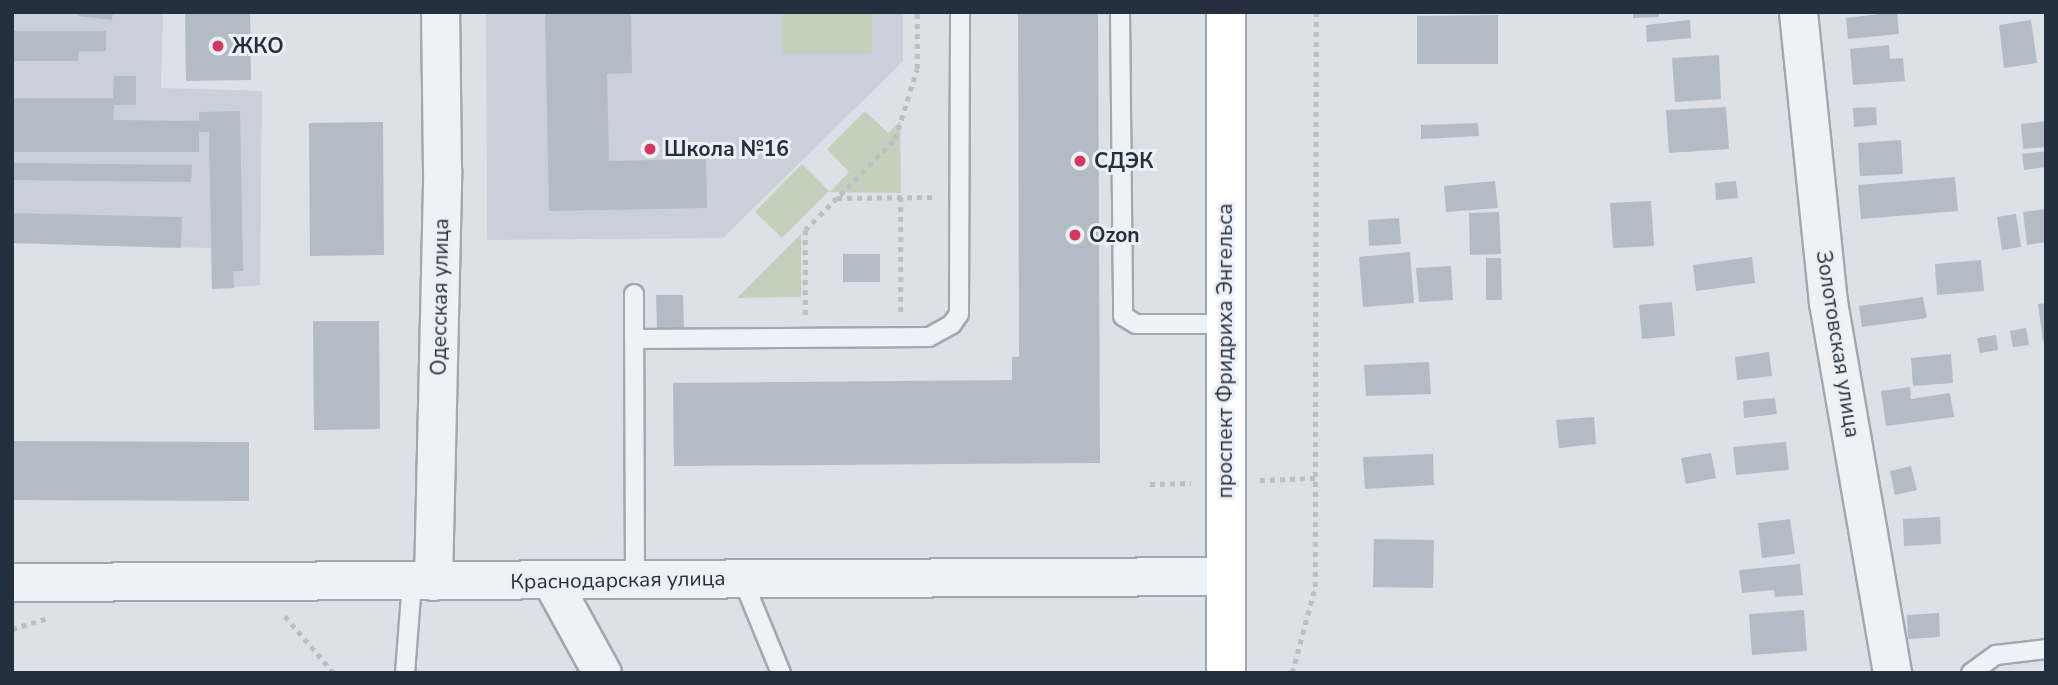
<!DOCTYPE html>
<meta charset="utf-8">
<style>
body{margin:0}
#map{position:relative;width:2058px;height:685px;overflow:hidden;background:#dce1e7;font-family:"Nunito Sans",sans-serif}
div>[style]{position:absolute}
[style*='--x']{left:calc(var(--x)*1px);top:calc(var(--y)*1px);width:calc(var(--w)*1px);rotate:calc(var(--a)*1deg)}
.built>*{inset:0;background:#c9d0d9}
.green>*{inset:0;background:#c3d1bc}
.building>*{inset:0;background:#b3bbc4}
.path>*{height:4.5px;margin-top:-2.25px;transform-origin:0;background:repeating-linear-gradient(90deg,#babfc5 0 5px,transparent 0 10px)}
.roads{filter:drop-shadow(2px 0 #a1a8b1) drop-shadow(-2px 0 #a1a8b1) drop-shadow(0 2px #a1a8b1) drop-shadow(0 -2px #a1a8b1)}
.lane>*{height:18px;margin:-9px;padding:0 9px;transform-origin:9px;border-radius:9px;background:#eef1f5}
.street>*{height:37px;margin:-18.5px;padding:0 18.5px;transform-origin:18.5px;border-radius:18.5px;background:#eef1f5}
.secondary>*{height:38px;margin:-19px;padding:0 19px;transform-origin:19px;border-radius:19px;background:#fff}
.dots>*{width:19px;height:19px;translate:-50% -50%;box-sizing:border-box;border:4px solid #ebf0f5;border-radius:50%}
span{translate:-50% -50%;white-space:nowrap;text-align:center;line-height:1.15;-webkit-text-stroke:6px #ebf0f5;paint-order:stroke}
.poi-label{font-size:21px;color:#25303e;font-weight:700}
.left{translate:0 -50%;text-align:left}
.street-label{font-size:21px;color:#25303e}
.frame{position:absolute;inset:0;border:14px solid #25303e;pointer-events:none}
</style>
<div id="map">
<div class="built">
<div style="clip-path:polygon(12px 12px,163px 12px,161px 88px,262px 91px,260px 285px,212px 289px,211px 248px,12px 243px)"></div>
<div style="clip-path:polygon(486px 12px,903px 12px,903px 61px,723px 238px,487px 240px)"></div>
</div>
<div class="green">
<div style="clip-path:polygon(782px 12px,872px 12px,872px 53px,782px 54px)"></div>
<div style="clip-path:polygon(865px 111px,888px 133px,900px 121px,901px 193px,828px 192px,782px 238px,755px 212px,802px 164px,830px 192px,849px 172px,827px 149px)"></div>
<div style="clip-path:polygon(801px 234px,801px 297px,737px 298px)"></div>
</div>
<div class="building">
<div style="clip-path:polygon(79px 12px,113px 12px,112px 20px,78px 16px)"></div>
<div style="clip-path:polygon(185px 12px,250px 12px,251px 80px,186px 81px)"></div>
<div style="clip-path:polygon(545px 12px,631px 12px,632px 73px,607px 74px,609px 161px,706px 159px,707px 208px,549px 211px)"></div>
<div style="clip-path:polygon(1018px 12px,1098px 12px,1100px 463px,674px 466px,673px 383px,1012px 380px,1012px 357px,1019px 357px)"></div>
<div style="clip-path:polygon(1633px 12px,1659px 12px,1659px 17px,1633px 18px)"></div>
<div style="clip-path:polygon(1897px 12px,1899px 34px,1848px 39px,1846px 18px)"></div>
<div style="clip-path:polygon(1498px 15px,1498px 64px,1417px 64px,1417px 16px)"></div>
<div style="clip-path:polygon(1690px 20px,1691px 38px,1647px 42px,1646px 25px)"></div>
<div style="clip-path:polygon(2031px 20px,2037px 63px,2004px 68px,1999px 25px)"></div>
<div style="clip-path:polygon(12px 31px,106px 31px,106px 51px,79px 51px,78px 61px,12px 61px)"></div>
<div style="clip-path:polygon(1889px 45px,1890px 59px,1903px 58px,1905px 81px,1853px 85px,1850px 49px)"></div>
<div style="clip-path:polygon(1719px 55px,1721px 99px,1675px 102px,1672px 58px)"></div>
<div style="clip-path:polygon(114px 76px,136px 76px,136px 105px,114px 105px,113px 120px,199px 121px,199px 112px,240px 111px,243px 271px,233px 271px,234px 288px,212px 289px,209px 132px,199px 132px,199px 152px,12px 152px,12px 98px,113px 98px)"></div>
<div style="clip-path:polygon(1726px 107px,1729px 149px,1669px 153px,1666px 110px)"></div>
<div style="clip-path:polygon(1876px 107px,1877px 125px,1854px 127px,1853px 108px)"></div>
<div style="clip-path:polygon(2046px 121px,2046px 147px,2023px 149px,2021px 124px)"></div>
<div style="clip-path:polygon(383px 122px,384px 255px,310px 256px,309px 123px)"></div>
<div style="clip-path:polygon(1478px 123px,1479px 136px,1421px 139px,1421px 125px)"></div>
<div style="clip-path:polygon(1901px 140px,1903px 174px,1860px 176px,1858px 143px)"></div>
<div style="clip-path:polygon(2046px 151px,2046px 167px,2024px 170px,2022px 154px)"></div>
<div style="clip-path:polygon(12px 163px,192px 165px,191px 182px,12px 180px)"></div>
<div style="clip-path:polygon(1955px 177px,1958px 211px,1861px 219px,1858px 185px)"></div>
<div style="clip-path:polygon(1495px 181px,1498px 208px,1446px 212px,1444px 186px)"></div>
<div style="clip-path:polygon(1736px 181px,1738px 198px,1716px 200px,1715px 183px)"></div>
<div style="clip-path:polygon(1651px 201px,1654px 246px,1613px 248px,1610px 203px)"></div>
<div style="clip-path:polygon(2046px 209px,2046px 242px,2027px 245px,2023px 212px)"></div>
<div style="clip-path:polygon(1499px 212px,1501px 254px,1470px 255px,1469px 213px)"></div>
<div style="clip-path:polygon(12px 213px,182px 217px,181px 248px,12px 243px)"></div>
<div style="clip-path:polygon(2016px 214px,2021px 247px,2002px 250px,1997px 217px)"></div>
<div style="clip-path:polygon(1399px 218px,1401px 244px,1369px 246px,1368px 220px)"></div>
<div style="clip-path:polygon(1410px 252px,1414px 303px,1363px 307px,1359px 257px)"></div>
<div style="clip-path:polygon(843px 254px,880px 254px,880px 282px,843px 282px)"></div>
<div style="clip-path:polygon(1752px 257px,1755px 283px,1696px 291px,1693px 265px)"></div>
<div style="clip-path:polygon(1486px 258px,1501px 258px,1502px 300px,1486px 300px)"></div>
<div style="clip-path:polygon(1981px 260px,1984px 291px,1937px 295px,1935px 264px)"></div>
<div style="clip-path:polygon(1451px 266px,1453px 300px,1419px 302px,1416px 268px)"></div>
<div style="clip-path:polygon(656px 295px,683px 295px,684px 328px,657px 328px)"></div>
<div style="clip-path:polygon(1923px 297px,1927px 318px,1862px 327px,1859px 306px)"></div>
<div style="clip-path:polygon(1672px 302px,1675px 336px,1642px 339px,1639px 305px)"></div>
<div style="clip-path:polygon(2046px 303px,2046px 340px,2043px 341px,2038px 304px)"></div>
<div style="clip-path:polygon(313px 321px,379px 321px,380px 429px,314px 430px)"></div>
<div style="clip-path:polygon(2026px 328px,2029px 345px,2013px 347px,2010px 331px)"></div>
<div style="clip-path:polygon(1996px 335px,1998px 350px,1980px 353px,1977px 338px)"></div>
<div style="clip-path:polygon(1769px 352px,1772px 376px,1737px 380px,1735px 357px)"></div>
<div style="clip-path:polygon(1951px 354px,1953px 383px,1913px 386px,1911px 358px)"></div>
<div style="clip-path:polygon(1429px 362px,1431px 394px,1366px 396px,1364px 365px)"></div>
<div style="clip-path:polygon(1910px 387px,1911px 399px,1950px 393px,1954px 417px,1886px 426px,1881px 391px)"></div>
<div style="clip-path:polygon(1775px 398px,1777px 414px,1744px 418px,1743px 401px)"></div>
<div style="clip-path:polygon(1594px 417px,1596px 444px,1559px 448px,1556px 420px)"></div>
<div style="clip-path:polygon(12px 441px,249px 442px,249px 501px,12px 500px)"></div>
<div style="clip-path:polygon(1786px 442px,1789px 470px,1736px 475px,1733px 447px)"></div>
<div style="clip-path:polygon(1711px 453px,1716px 478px,1686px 484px,1681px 458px)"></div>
<div style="clip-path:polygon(1433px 454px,1434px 485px,1365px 489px,1363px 457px)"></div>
<div style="clip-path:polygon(1911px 466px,1917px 490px,1895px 495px,1890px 471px)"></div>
<div style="clip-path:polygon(1940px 517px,1941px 544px,1904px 546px,1903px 519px)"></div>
<div style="clip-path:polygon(1790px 519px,1795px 554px,1762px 558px,1758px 523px)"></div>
<div style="clip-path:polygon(1374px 539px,1434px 540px,1433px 588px,1373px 587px)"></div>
<div style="clip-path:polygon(1800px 564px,1803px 595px,1775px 597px,1774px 590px,1742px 593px,1739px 570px)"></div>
<div style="clip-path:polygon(1804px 610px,1807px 651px,1752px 655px,1749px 614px)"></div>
<div style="clip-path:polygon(1939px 613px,1940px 637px,1908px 639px,1907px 615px)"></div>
</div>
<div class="path">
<div style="--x:901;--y:197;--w:119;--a:90"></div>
<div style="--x:837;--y:198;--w:100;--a:-0.6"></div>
<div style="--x:805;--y:315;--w:85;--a:-90"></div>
<div style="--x:805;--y:230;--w:128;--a:-45.3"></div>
<div style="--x:895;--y:139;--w:73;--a:-72.6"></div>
<div style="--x:917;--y:69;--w:57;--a:-90"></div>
<div style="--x:1260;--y:480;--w:57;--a:-2"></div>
<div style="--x:1150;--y:484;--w:41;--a:-1.4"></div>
<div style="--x:285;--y:616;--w:75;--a:49.3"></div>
<div style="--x:12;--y:629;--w:38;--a:-17"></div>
<div style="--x:1292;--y:673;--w:89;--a:-75"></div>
<div style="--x:1315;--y:587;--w:575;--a:-89.9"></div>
</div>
<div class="roads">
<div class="lane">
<div style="--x:1120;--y:12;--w:304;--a:89.4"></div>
<div style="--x:1123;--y:316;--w:15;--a:32"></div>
<div style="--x:1136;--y:324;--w:89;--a:0"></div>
<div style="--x:634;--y:294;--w:45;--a:90"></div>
<div style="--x:742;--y:578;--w:103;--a:67.7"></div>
<div style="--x:635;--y:579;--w:240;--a:-90.2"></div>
<div style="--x:634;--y:339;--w:295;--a:-0.4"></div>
<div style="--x:929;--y:337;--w:26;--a:-29"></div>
<div style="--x:952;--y:324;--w:12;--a:-55"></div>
<div style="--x:959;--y:314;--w:302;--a:-89.8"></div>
<div style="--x:405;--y:673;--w:92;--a:-85.6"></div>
<div style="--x:1971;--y:673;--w:31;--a:-36"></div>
<div style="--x:1996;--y:655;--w:50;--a:-6.8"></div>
</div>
<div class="street">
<div style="--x:1798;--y:12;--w:292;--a:84.1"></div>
<div style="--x:1828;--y:302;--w:376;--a:80.2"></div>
<div style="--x:551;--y:580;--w:106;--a:61.3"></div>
<div style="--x:433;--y:581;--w:411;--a:-88.7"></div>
<div style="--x:442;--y:170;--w:158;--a:-90.7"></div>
<div style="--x:12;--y:582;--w:1212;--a:-0.28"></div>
</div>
<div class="secondary">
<div style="--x:1226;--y:673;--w:661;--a:-90"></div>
</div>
</div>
<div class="dots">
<div style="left:218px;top:46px;background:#d5375e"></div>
<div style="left:650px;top:149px;background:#d5375e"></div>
<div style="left:1080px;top:161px;background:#d5375e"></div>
<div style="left:1075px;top:235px;background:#d5375e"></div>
</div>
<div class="poi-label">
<span class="left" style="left:232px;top:46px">ЖКО</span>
<span class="left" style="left:664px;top:149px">Школа №16</span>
<span class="left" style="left:1094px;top:161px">СДЭК</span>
<span class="left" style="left:1089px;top:235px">Ozon</span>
</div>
<div class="street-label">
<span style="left:440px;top:297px;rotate:-89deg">Одесская улица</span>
<span style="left:1838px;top:344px;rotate:81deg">Золотовская улица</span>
<span style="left:1225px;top:351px;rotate:-90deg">проспект Фридриха Энгельса</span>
<span style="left:618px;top:580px;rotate:-1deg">Краснодарская улица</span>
</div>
<div class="frame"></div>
</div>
